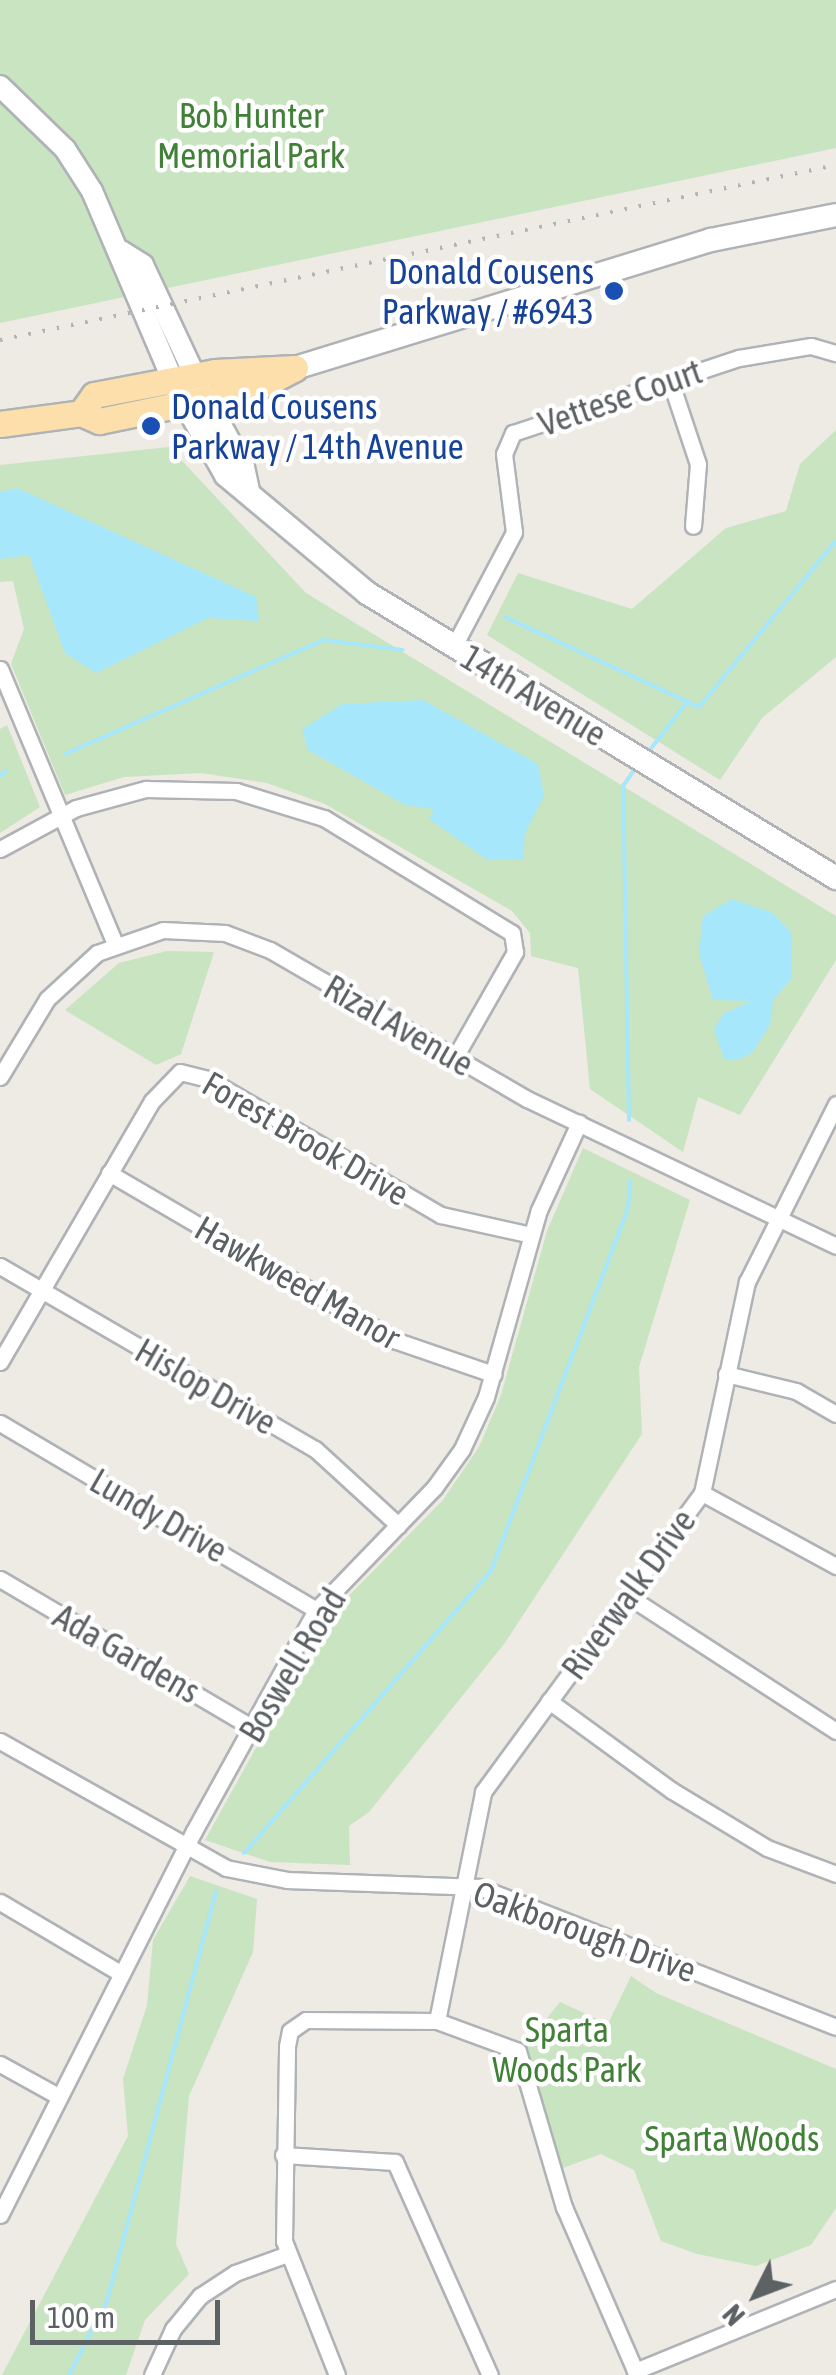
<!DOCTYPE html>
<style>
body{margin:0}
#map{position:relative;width:836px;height:2375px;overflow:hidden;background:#eeeae4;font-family:"Asap Condensed",sans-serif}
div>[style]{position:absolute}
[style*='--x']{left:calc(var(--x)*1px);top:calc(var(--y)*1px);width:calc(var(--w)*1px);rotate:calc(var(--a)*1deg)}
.green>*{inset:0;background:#c8e4c1}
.water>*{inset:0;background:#a7e7fb}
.stream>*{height:4px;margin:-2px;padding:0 2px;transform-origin:2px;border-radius:2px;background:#a7e7fb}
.roads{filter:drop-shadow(2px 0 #afb3b6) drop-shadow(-2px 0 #afb3b6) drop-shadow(0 2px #afb3b6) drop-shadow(0 -2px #afb3b6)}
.minor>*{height:15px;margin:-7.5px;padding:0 7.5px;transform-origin:7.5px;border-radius:7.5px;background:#fff}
.tertiary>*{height:20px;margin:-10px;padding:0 10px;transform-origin:10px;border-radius:10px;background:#fff}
.secondary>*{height:22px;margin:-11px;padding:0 11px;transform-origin:11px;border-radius:11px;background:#fff}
.primary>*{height:25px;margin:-12.5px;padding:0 12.5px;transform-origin:12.5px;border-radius:12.5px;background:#fcdfab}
.rail>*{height:4px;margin-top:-2px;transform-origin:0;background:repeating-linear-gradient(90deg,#b2b3b4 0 2.5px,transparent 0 14.5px)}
.dots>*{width:28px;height:28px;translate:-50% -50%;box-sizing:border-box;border:5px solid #fff;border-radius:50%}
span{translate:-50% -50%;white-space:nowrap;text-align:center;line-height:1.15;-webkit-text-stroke:9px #fff;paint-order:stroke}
.park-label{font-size:35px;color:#418037}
.transit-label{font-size:35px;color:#164399}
.right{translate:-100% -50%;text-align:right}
.left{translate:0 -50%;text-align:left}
.street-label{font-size:35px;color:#5c6164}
.north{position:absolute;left:706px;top:2245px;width:100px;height:100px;-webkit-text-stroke:8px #fff;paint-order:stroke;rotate:228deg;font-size:28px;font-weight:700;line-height:40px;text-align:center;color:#5c6164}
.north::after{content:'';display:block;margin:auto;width:35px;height:45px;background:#5c6164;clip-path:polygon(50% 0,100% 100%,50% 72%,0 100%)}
.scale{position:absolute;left:30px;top:2300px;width:190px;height:45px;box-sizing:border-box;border:5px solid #5c6164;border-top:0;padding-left:12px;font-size:30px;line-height:35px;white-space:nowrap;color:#5c6164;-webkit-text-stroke:8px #fff;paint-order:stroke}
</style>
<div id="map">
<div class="green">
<div style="clip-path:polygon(0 0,836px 0,836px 148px,0 323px)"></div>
<div style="clip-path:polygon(836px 430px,836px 657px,762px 718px,720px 780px,487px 635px,518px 573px,632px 609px,726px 528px,786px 511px,800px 464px)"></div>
<div style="clip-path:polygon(169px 447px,306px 593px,836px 916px,836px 960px,740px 1115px,698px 1097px,683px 1152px,590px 1089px,578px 968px,531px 956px,530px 933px,512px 911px,325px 804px,267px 783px,201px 773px,124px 777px,65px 795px,11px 664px,24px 629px,13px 581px,0 582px,0 465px)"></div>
<div style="clip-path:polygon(7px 725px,40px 807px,0 833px,0 729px)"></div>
<div style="clip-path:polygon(167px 951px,214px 952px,181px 1054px,156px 1065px,65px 1010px,119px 963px)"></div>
<div style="clip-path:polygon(583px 1148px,690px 1200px,639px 1367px,642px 1434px,504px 1644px,369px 1812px,349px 1826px,350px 1865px,270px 1862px,205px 1840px,329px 1616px,443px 1500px,479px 1447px,501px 1395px,547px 1231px)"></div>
<div style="clip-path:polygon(190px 1876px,257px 1899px,253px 1952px,189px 2096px,176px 2244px,189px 2274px,145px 2320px,126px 2375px,2px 2375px,128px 2136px,123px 2079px,147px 2005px,153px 1940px)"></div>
<div style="clip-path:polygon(631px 1976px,656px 1993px,836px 2069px,836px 2208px,811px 2245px,756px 2266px,697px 2254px,661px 2241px,634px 2170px,601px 2154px,563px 2168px,524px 2047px,560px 2002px,608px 2024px)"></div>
</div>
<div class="water">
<div style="clip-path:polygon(17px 488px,256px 597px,259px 621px,208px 618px,96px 673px,65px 653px,29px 555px,0 559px,0 492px)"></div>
<div style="clip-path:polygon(423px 700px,538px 764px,544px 796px,525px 833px,523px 860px,486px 859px,429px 819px,434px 809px,405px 805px,308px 750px,302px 729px,342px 704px)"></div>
<div style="clip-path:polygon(732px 899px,773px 913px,792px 934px,792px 978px,773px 1000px,770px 1025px,752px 1053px,737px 1060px,724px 1059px,714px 1029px,724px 1013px,751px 1001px,713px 1000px,699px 953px,703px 916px)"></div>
</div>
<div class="stream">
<div style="--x:505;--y:617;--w:214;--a:24.9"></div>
<div style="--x:699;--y:707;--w:215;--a:-50.5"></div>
<div style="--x:649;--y:751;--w:63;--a:-52"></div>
<div style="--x:65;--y:754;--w:283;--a:-23.8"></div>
<div style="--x:324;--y:640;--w:79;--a:7.3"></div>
<div style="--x:0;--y:776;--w:8;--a:-40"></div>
<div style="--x:629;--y:1120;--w:334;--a:-91"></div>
<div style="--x:623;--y:786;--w:21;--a:-55"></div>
<div style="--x:244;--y:1853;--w:375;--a:-48.8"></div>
<div style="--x:491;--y:1571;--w:388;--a:-69.3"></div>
<div style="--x:628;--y:1208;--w:27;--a:-86"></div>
<div style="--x:69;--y:2375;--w:83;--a:-62.8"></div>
<div style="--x:107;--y:2301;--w:424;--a:-75.1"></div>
</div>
<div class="roads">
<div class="minor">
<div style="--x:670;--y:380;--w:89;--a:71.6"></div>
<div style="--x:698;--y:464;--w:62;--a:94.6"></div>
<div style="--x:454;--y:646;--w:129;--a:-62.2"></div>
<div style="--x:514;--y:532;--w:79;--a:-97.3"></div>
<div style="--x:504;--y:454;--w:23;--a:-67"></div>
<div style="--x:513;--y:433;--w:238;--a:-18.4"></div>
<div style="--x:739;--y:358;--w:73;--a:-9.5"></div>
<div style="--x:811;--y:346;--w:26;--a:16"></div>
<div style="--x:0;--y:669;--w:298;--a:67.3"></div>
<div style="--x:0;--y:849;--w:86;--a:-28.3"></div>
<div style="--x:76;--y:808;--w:73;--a:-15.2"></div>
<div style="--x:146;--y:789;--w:90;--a:1.3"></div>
<div style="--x:236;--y:791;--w:92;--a:17.1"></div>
<div style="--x:324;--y:818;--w:220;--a:31.5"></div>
<div style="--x:512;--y:933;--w:19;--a:81"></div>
<div style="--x:515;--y:952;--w:121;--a:119.7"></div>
<div style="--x:0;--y:1077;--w:91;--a:-58.9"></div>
<div style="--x:47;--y:999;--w:68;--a:-42.6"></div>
<div style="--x:97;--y:953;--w:70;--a:-19.2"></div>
<div style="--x:163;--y:930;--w:62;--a:2.8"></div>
<div style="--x:225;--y:933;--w:48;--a:20.7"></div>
<div style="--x:270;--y:950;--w:297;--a:30.1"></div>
<div style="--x:527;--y:1099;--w:342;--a:25.4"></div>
<div style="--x:109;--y:1173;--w:333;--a:30.3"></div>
<div style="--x:397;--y:1341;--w:102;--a:19"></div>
<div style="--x:0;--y:1266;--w:364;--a:30.2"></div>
<div style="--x:315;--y:1449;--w:113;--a:42.5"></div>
<div style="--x:0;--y:1362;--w:302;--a:-59.8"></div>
<div style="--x:152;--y:1101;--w:40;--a:-46"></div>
<div style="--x:180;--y:1072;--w:29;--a:14"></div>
<div style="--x:208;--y:1079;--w:270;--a:30.3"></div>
<div style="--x:441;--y:1215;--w:92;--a:12.5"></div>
<div style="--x:726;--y:1374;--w:72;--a:13.7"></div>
<div style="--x:796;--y:1391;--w:46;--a:29.9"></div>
<div style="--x:0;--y:1423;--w:367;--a:30.6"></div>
<div style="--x:702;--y:1493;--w:153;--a:28.6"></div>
<div style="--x:0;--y:1579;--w:294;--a:30.5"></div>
<div style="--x:628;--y:1596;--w:248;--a:33"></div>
<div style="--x:549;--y:1701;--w:151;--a:36.1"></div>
<div style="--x:671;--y:1790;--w:112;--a:31.1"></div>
<div style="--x:767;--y:1848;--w:74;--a:20.6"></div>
<div style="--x:0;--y:1741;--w:259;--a:29.3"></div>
<div style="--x:226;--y:1868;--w:62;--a:11.1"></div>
<div style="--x:287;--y:1880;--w:192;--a:2.1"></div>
<div style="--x:479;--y:1887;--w:383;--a:21.4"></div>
<div style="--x:0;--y:1902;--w:139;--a:30.6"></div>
<div style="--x:437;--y:2021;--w:234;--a:-78.6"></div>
<div style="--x:483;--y:1792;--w:371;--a:-53.8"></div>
<div style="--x:702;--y:1493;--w:216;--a:-78"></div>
<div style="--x:747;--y:1282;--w:199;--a:-63.4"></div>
<div style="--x:0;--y:2064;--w:66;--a:28.9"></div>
<div style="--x:283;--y:2155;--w:112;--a:3.6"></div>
<div style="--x:395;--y:2162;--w:233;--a:66"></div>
<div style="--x:0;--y:2215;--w:430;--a:-63.2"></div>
<div style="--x:194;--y:1831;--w:252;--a:-61.1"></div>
<div style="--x:316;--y:1610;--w:170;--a:-46"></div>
<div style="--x:434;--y:1488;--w:48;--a:-54.3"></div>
<div style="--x:462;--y:1449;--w:57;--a:-65.2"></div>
<div style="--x:486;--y:1397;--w:194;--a:-74.2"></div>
<div style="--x:539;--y:1210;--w:96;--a:-65.3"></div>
<div style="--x:635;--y:2371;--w:217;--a:-22.2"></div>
<div style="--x:152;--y:2375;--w:51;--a:-65.5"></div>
<div style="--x:173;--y:2329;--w:43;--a:-50.7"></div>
<div style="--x:200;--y:2296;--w:42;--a:-33.3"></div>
<div style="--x:235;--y:2273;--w:53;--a:-19.8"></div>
<div style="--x:337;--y:2375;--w:144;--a:-111.6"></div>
<div style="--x:284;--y:2241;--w:195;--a:-89.1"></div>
<div style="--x:287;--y:2046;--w:15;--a:-79"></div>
<div style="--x:290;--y:2031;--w:19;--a:-35"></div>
<div style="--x:306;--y:2020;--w:131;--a:0.4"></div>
<div style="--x:437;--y:2021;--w:86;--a:20.3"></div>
<div style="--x:518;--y:2051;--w:163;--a:73.6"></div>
<div style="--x:564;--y:2207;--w:183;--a:66.5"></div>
</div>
<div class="tertiary">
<div style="--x:0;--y:86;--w:91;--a:44.1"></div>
<div style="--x:65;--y:149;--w:50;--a:57.3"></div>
<div style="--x:92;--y:191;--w:207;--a:66.9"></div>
<div style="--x:121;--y:251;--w:26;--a:32"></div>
<div style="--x:143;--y:265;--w:137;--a:64.9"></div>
</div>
<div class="secondary">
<div style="--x:295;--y:368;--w:435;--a:-17.1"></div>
<div style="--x:711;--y:240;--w:127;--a:-11.3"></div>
<div style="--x:177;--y:389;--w:99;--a:60.3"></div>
<div style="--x:226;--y:475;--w:184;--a:39.9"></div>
<div style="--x:367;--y:593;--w:549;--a:31.29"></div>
<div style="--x:205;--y:398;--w:79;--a:61.2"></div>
<div style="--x:243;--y:467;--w:24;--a:78"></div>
</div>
<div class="primary">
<div style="--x:81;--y:413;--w:22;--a:-54"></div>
<div style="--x:94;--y:395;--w:123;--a:-10.8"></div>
<div style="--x:215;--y:372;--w:80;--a:-2.9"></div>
<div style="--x:0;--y:424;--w:82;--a:-7.7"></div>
<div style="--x:81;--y:413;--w:20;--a:24"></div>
<div style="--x:99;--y:421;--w:159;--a:-11.6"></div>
<div style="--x:255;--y:389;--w:45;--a:-27.7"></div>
</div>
</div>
<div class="rail">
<div style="--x:0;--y:340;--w:854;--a:-11.82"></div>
</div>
<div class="dots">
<div style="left:614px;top:291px;background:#1a4fb4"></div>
<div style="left:151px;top:426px;background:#1a4fb4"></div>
</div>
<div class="park-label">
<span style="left:251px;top:135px">Bob Hunter<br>Memorial Park</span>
<span style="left:567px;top:2049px">Sparta<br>Woods Park</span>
<span style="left:732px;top:2138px">Sparta Woods</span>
</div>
<div class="transit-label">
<span class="right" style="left:594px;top:291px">Donald Cousens<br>Parkway / #6943</span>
<span class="left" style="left:171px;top:426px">Donald Cousens<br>Parkway / 14th Avenue</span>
</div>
<div class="street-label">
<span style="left:620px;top:397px;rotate:-19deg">Vettese Court</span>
<span style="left:534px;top:695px;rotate:31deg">14th Avenue</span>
<span style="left:399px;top:1025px;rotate:30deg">Rizal Avenue</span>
<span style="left:306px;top:1138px;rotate:30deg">Forest Brook Drive</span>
<span style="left:298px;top:1282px;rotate:30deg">Hawkweed Manor</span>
<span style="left:206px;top:1386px;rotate:30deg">Hislop Drive</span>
<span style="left:159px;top:1515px;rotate:30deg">Lundy Drive</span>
<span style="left:628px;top:1594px;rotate:-54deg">Riverwalk Drive</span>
<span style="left:127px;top:1653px;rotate:30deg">Ada Gardens</span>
<span style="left:292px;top:1665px;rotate:-59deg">Boswell Road</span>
<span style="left:585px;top:1931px;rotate:20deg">Oakborough Drive</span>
</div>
<div class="north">N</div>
<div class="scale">100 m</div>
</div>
